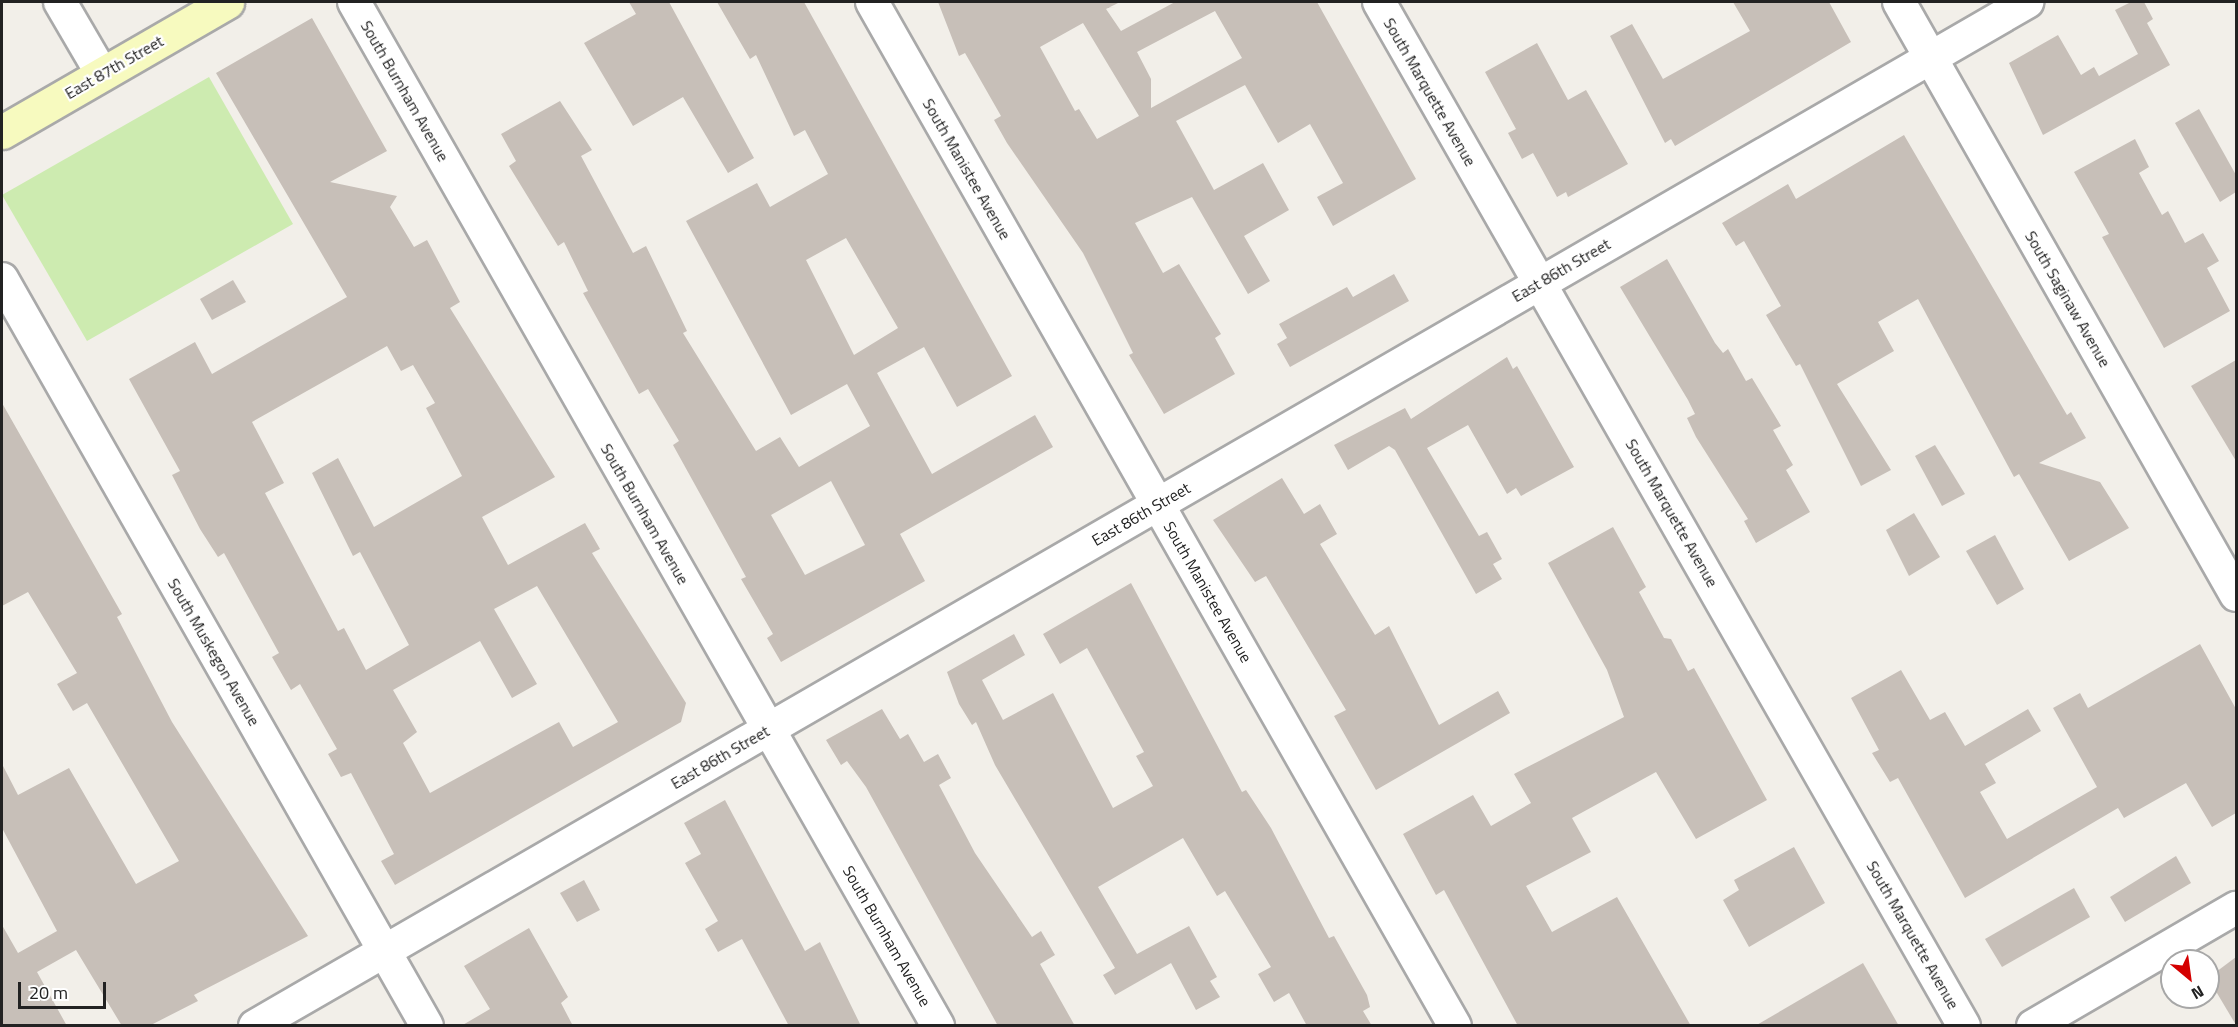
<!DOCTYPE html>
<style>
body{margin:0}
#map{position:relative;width:2238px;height:1027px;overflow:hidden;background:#f2efe9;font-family:"Titillium Web",sans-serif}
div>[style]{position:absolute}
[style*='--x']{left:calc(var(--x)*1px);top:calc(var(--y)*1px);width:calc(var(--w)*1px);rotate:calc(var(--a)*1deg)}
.grass>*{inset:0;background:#cdebb0}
.building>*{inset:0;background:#c7bfb8}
.roads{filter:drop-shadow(2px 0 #a9a9a9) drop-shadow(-2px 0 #a9a9a9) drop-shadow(0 2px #a9a9a9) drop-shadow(0 -2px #a9a9a9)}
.minor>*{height:32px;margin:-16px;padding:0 16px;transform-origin:16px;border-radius:16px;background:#fff}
.secondary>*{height:33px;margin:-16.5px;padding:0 16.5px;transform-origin:16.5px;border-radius:16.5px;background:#f7fabf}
span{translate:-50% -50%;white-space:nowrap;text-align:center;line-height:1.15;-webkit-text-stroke:4.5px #fff;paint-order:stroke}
.street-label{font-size:16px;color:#222}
.frame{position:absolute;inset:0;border:3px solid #222;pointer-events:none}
.north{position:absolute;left:2160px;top:949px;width:60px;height:60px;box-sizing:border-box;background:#fff;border:2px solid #a7a7a7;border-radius:50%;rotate:151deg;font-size:16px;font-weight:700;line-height:24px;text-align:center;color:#222}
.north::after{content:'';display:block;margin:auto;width:21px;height:27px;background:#d40000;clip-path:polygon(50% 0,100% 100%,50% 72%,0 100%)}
.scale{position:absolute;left:18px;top:982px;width:88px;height:27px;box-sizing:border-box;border:3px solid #222;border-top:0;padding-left:8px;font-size:18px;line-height:21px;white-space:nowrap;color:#222;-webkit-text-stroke:4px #fff;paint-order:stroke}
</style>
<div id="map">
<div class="grass">
<div style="clip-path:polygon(209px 77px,293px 224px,87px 341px,2px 195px)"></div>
</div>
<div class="building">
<div style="clip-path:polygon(629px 2px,669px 2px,754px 158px,728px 173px,683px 97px,633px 126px,584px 43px,636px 14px)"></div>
<div style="clip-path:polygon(evenodd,717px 2px,804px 2px,1012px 376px,957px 407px,924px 347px,877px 373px,932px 474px,1035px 415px,1053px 447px,900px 534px,925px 581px,781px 662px,767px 638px,773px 634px,741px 579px,746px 577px,673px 445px,679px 441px,648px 389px,639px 394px,583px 293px,588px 291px,564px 242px,558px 246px,509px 166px,516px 161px,501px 134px,560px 101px,592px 150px,581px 156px,633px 253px,646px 246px,687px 331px,683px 333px,756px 451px,780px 437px,799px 467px,870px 426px,847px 384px,791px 415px,686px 221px,757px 183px,770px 207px,828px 174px,805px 130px,794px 136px,756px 55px,750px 59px,717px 2px,846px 238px,898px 328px,854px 355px,806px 260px,846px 238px,717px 2px,831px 481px,865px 545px,805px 575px,771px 515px,831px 481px)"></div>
<div style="clip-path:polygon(evenodd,938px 2px,1120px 2px,1106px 9px,1121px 31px,1175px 2px,1317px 2px,1416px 179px,1333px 226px,1317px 197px,1343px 183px,1310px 124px,1278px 143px,1245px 85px,1176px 121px,1214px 190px,1263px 163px,1289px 210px,1244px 236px,1270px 281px,1248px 294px,1192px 197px,1135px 223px,1163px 273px,1179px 264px,1221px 334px,1215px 338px,1235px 374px,1164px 414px,1129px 355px,1133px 353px,1083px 253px,1007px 143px,994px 120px,1001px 116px,965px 53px,959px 56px,938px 2px,1215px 11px,1242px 58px,1151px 108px,1151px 79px,1137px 52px,1215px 11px,938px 2px,1083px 23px,1139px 116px,1097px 139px,1079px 109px,1075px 111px,1040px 47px,1083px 23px)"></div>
<div style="clip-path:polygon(1733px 2px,1829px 2px,1851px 42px,1675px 146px,1671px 139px,1665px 143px,1610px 36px,1632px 24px,1663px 79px,1750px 31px)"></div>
<div style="clip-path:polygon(2131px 2px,2144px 2px,2153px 19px,2147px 23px,2170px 65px,2043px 135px,2009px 63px,2058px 35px,2081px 75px,2094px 67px,2099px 76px,2138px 54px,2115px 10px)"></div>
<div style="clip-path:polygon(evenodd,312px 18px,387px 151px,330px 182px,397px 196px,390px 207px,414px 247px,427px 240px,460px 302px,450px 308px,555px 477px,482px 517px,508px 565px,585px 523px,600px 549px,592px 553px,686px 703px,681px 722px,395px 885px,381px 861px,394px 854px,351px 773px,341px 777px,328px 754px,337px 749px,300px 684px,291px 690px,272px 657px,279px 653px,224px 553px,218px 557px,200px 529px,172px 475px,180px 471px,129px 379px,195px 342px,212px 374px,347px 297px,216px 73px,312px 18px,387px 346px,401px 371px,413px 365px,435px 403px,426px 408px,462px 476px,374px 527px,338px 458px,312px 473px,353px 556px,360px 552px,409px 645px,366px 670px,344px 628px,338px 631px,265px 493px,284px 483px,252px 422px,387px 346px,312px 18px,537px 586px,618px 722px,573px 747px,559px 722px,430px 793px,403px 743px,417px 732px,393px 690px,480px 641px,512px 698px,537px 684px,494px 609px,537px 586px)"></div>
<div style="clip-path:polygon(1537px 43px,1568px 100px,1586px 90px,1628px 164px,1568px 197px,1566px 192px,1557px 197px,1533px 153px,1522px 159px,1508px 133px,1516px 129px,1485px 72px)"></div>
<div style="clip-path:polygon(2199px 109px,2236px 175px,2236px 192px,2220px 202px,2175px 123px)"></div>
<div style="clip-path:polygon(1904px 135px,2067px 415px,2071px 412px,2086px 438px,2039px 463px,2100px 482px,2129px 528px,2069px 561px,2019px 474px,2014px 477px,1918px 299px,1878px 322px,1894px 351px,1837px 384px,1891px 470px,1861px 486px,1800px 364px,1796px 366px,1766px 315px,1781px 306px,1744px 241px,1736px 246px,1722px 223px,1788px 184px,1796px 199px)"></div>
<div style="clip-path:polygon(2135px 139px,2149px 167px,2139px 173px,2162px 215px,2168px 211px,2185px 243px,2203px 233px,2219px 261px,2207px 268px,2230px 311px,2164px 348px,2102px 237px,2109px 234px,2074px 172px)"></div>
<div style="clip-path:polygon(1667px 259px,1715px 343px,1723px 353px,1728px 349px,1746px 381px,1752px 378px,1781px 426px,1773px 430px,1793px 465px,1786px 470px,1810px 512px,1756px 543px,1744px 521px,1748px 519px,1696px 437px,1687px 418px,1695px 414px,1688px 400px,1620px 287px)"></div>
<div style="clip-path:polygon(1394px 274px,1409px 301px,1290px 367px,1277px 344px,1287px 338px,1279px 324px,1347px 287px,1353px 297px)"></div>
<div style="clip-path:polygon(233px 280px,246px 302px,212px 320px,200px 299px)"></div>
<div style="clip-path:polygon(1507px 357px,1513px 369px,1517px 366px,1574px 467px,1521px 496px,1516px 488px,1507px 494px,1468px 425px,1427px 448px,1479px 536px,1487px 532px,1502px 559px,1493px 564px,1502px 579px,1476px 594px,1395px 450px,1389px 446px,1348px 470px,1334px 445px,1405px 408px,1411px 419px)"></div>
<div style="clip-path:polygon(2236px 360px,2236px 461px,2191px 386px)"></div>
<div style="clip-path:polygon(2px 403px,122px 614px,117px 617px,172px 722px,308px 936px,194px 995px,198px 1001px,149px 1026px,122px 1026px,76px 950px,37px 972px,67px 1026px,2px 1026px,2px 925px,18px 953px,57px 931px,2px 828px,2px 764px,18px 795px,69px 768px,136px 884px,179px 861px,87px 703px,73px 711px,57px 684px,77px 673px,28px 592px,2px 606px)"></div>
<div style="clip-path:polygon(1935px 445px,1965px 494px,1942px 506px,1915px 456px)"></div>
<div style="clip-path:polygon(1282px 478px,1304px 514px,1320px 504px,1337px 534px,1320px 544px,1375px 635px,1389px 626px,1439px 725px,1498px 691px,1510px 713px,1376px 790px,1334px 716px,1346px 710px,1266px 576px,1255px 582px,1213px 520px)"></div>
<div style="clip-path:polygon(1914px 513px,1940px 557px,1909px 576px,1886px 530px)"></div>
<div style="clip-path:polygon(1613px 527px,1646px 587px,1639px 592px,1664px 638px,1671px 639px,1688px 671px,1694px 668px,1767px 800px,1696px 839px,1656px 772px,1572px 818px,1591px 852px,1526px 886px,1552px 932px,1617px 897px,1691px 1026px,1518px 1026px,1444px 890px,1436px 895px,1403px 834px,1473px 795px,1491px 826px,1531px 803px,1514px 774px,1624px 717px,1607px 670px,1548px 563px)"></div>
<div style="clip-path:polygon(1995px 535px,2024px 589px,1997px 605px,1966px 551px)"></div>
<div style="clip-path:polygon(1131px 583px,1242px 792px,1246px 790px,1271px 828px,1329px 938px,1334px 936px,1367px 995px,1370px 1007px,1363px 1011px,1372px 1026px,1307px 1026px,1289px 993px,1274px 1002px,1258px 974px,1271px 967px,1225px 891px,1217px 896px,1183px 838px,1098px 887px,1137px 954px,1189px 926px,1217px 977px,1210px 981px,1220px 997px,1196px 1010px,1171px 963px,1115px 995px,1103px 975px,1115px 968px,995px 765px,976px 722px,972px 725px,959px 704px,947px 672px,1014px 634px,1025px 655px,982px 680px,1003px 720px,1053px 693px,1113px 808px,1153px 786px,1136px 756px,1144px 752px,1087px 648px,1060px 664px,1043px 634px)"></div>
<div style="clip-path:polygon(2200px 644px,2236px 709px,2236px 813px,2212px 827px,2186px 783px,2124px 818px,2118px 808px,1965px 898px,1898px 778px,1890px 782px,1872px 753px,1879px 750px,1851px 698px,1901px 670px,1930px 720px,1945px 712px,1965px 746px,2028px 709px,2041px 731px,1985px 764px,1996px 783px,1980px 792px,2007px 839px,2097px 787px,2053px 708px,2080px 693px,2088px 708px)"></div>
<div style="clip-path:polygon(882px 709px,900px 739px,908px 734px,924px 762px,938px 754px,951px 778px,939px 785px,975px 853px,1032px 937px,1041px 931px,1055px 955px,1040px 964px,1075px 1026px,998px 1026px,866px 787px,847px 761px,841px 765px,826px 740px)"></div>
<div style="clip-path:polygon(725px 800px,805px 951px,820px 942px,861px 1026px,789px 1026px,742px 939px,718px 952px,705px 929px,718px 921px,685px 863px,701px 854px,684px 823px)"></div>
<div style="clip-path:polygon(1794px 847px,1825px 903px,1749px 947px,1723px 900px,1739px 890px,1734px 880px)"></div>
<div style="clip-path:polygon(2176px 856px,2191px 883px,2125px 922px,2110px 897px)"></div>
<div style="clip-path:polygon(584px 880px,600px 910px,577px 922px,560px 893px)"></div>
<div style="clip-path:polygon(2074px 888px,2090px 917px,2002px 967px,1985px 939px)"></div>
<div style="clip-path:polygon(529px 928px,568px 997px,561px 1003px,573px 1026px,461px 1026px,490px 1009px,464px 966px)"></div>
<div style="clip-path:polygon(2236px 957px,2236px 1025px,2208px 978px)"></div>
<div style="clip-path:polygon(1863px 963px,1899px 1026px,1755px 1026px)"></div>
</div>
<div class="roads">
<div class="minor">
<div style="--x:60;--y:2;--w:83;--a:59.7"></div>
<div style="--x:354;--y:2;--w:1179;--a:60.3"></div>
<div style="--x:872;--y:2;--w:1178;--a:60.35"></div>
<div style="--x:1379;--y:2;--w:1179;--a:60.26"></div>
<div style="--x:1899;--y:2;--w:682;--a:60.39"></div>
<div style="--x:2;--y:279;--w:859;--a:60.36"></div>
<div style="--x:255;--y:1026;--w:2047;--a:-30.02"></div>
<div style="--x:2033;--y:1026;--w:235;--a:-30.2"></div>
</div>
<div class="secondary">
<div style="--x:2;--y:132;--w:260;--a:-30"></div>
</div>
</div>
<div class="street-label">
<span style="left:114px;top:67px;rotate:-30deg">East 87th Street</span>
<span style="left:405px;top:91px;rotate:60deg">South Burnham Avenue</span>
<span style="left:1430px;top:92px;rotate:60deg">South Marquette Avenue</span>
<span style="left:967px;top:169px;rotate:60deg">South Manistee Avenue</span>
<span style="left:1561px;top:270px;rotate:-30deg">East 86th Street</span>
<span style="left:2068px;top:299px;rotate:60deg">South Saginaw Avenue</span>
<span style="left:1672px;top:513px;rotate:60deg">South Marquette Avenue</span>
<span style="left:645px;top:514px;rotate:60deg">South Burnham Avenue</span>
<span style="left:1141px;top:514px;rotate:-30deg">East 86th Street</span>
<span style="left:1208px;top:592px;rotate:60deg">South Manistee Avenue</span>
<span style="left:214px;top:652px;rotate:60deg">South Muskegon Avenue</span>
<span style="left:720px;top:757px;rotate:-30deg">East 86th Street</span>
<span style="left:1913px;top:935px;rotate:60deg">South Marquette Avenue</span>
<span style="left:887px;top:936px;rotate:60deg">South Burnham Avenue</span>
</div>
<div class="frame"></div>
<div class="north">N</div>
<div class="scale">20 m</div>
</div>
